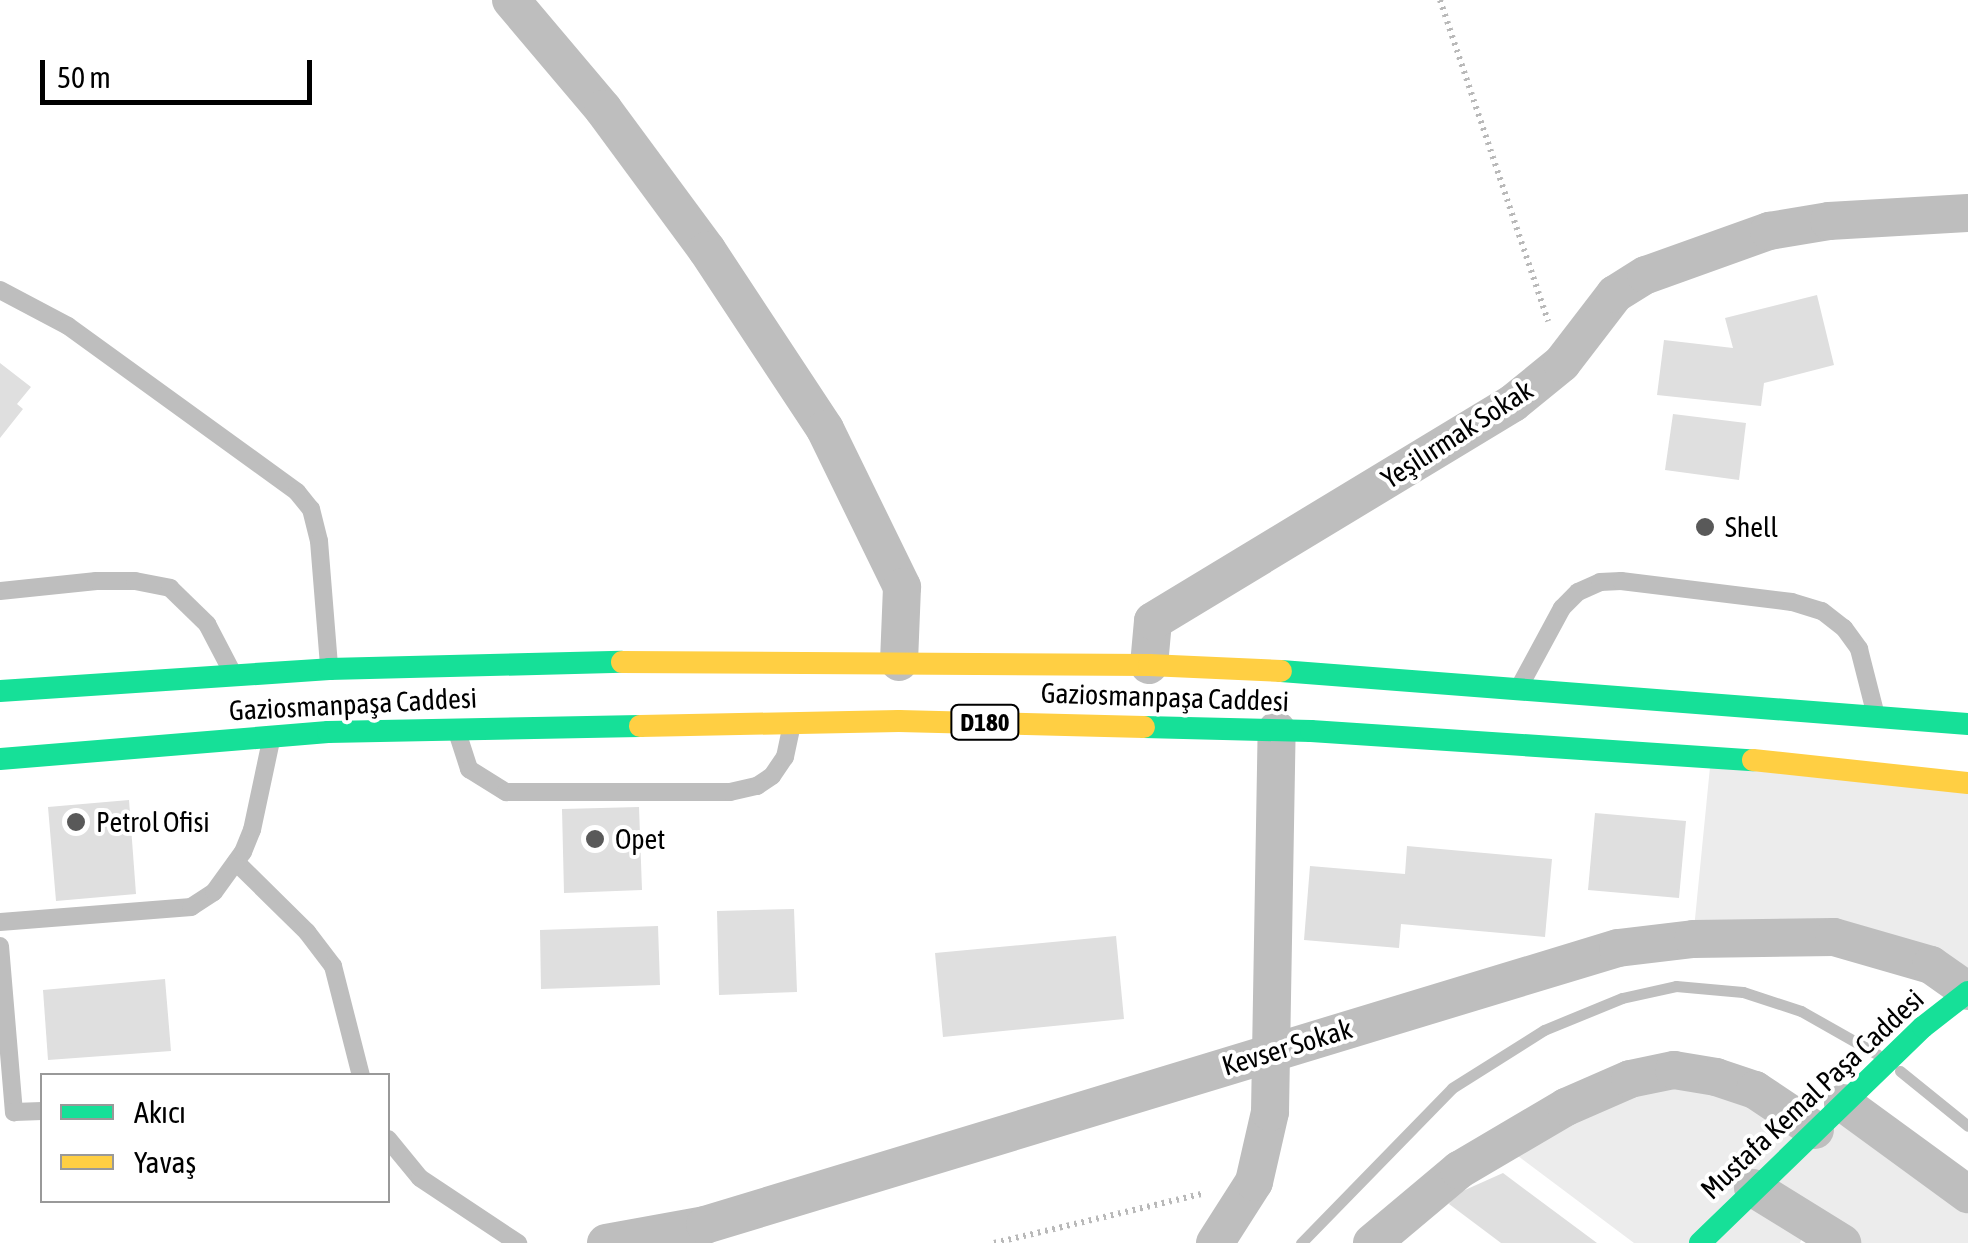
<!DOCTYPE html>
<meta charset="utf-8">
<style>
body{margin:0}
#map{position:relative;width:1968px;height:1243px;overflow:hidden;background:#fff;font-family:"Asap Condensed",sans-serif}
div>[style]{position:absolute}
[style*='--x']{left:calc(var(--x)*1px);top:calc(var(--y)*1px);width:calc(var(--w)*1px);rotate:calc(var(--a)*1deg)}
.green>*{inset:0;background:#ececec}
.stream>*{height:11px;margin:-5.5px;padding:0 5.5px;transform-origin:5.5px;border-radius:5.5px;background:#bfbfbf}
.building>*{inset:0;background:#dfdfdf}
.path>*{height:6px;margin-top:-3px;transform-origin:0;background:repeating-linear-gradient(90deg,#b9b9b9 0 2.5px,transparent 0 7.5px)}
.lane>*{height:18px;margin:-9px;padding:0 9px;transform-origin:9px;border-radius:9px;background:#bebebe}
.street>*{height:38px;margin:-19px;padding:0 19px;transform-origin:19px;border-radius:19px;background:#bebebe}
.fast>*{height:22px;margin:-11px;padding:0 11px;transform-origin:11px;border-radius:11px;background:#16e098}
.slow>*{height:22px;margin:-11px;padding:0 11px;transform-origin:11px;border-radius:11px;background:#ffcf43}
.dots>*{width:28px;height:28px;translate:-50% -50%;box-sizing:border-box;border:5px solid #fff;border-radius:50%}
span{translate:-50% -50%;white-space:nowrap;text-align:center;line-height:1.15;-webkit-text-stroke:8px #fff;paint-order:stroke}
.shield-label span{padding:2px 8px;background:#fff;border:2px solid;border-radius:8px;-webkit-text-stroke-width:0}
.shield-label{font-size:25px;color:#000;font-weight:700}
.street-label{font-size:28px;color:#000}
.poi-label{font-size:28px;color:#000}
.left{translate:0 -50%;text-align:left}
.legend{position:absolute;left:40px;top:1073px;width:350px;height:130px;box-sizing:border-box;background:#fff;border:2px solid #999;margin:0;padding:12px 18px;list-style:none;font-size:30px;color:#000}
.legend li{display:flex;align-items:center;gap:20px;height:50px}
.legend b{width:50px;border:2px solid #999}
.scale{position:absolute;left:40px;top:60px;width:272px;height:45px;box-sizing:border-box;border:5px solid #000;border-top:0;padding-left:12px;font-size:30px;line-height:35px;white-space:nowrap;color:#000;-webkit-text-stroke:8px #fff;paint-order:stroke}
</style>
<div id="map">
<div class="green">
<div style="clip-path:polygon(1711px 757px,1968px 783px,1968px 991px,1931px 965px,1693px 939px)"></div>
<div style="clip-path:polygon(1674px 1070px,1814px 1129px,1843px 1103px,1968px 1194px,1968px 1243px,1842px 1243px,1808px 1223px,1800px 1243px,1634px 1243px,1502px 1144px)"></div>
</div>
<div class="stream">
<div style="--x:1900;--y:1071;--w:87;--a:39"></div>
<div style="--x:1301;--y:1243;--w:216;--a:-45.7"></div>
<div style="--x:1452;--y:1088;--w:109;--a:-32.2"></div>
<div style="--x:1544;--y:1030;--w:84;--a:-22.3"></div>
<div style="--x:1622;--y:998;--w:55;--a:-12.5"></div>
<div style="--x:1676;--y:986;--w:67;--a:5.1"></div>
<div style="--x:1743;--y:992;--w:61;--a:18.1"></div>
<div style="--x:1801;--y:1011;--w:87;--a:29.5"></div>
</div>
<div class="building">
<div style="clip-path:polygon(1817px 295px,1834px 365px,1764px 383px,1761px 406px,1657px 395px,1664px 340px,1733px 348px,1725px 318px)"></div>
<div style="clip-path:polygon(0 363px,31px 387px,17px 404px,23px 409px,0 438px)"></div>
<div style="clip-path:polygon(1673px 414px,1746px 423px,1739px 480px,1665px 470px)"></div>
<div style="clip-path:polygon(129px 800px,136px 894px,56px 901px,48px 807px)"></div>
<div style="clip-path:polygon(639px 807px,642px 890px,564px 893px,562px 809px)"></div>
<div style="clip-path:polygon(1595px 813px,1686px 821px,1679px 898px,1588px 890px)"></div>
<div style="clip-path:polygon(1407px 846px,1552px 859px,1545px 937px,1401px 924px,1399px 948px,1304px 940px,1310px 866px,1405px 874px)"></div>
<div style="clip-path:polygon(794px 909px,797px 992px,719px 995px,717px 911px)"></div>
<div style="clip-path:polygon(658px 926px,660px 985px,541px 989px,540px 930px)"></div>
<div style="clip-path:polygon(1116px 936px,1124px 1019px,943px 1037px,935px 953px)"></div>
<div style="clip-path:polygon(165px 979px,171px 1051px,48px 1060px,43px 990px)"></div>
<div style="clip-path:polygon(1503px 1173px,1597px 1243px,1501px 1243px,1449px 1204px,1456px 1194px)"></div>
</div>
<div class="path">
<div style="--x:1440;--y:0;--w:339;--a:71.4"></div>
<div style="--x:994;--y:1243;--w:214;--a:-13.3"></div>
</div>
<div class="lane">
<div style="--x:0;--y:290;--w:77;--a:27.9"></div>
<div style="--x:68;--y:326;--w:283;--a:35.9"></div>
<div style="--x:297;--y:492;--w:22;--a:51"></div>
<div style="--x:311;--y:509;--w:33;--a:76"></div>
<div style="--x:319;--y:541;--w:124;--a:85.4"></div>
<div style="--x:0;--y:591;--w:97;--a:-5.9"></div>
<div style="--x:96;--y:581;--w:39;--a:0"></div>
<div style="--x:135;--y:581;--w:36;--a:11"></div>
<div style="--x:170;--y:588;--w:52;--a:44.2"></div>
<div style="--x:207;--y:624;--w:52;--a:62.4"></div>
<div style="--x:1522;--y:682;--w:84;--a:-61.6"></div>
<div style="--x:1562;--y:608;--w:23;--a:-45"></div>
<div style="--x:1578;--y:592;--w:24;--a:-24"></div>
<div style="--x:1600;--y:582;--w:21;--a:-3"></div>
<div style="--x:1621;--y:581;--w:172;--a:7"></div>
<div style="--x:1792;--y:602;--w:31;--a:17"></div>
<div style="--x:1822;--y:611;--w:28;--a:38"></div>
<div style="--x:1844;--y:628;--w:26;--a:54"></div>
<div style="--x:1859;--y:649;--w:65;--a:75.7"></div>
<div style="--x:459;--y:738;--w:33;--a:72"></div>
<div style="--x:469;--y:769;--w:44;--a:31.9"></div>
<div style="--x:506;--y:792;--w:224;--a:0"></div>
<div style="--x:730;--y:792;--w:28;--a:-13"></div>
<div style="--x:757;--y:786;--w:18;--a:-34"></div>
<div style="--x:772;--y:776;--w:23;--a:-56"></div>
<div style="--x:785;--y:757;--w:30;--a:-78"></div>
<div style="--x:236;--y:862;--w:100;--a:44.6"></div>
<div style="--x:307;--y:932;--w:43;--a:52.6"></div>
<div style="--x:333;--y:966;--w:114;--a:75.7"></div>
<div style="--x:0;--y:922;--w:192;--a:-4.5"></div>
<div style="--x:191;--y:907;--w:27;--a:-33"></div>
<div style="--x:214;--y:892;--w:49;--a:-54.1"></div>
<div style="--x:243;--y:852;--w:24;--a:-68"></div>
<div style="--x:252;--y:830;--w:87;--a:-78"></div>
<div style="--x:0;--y:946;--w:167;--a:85.2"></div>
<div style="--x:14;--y:1112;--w:28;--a:-2"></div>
<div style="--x:388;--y:1139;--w:50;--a:50.6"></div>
<div style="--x:420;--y:1178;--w:118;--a:33.6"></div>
</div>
<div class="street">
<div style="--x:511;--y:0;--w:143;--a:49.8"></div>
<div style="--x:603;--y:109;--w:175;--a:53.6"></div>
<div style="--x:707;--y:250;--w:214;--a:56.6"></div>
<div style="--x:825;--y:429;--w:176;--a:64"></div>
<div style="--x:902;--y:587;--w:75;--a:92.3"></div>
<div style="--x:1149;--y:665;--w:44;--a:-84.8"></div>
<div style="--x:1153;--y:621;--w:421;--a:-31.2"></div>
<div style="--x:1513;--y:403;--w:63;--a:-39.2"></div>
<div style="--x:1562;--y:363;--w:87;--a:-52.5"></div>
<div style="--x:1615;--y:294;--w:36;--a:-32"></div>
<div style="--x:1646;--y:275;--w:131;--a:-19.7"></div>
<div style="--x:1769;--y:231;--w:61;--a:-9.5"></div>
<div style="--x:1829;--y:221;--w:139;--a:-3.3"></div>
<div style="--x:1843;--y:1103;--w:155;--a:36.1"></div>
<div style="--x:1753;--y:1188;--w:105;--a:31.7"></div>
<div style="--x:606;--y:1243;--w:101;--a:-10.3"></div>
<div style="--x:705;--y:1225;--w:954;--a:-16.88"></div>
<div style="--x:1618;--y:948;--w:76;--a:-6.8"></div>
<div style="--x:1693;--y:939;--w:141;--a:-0.8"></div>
<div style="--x:1834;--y:937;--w:101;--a:16.1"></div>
<div style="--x:1931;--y:965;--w:45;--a:35.1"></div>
<div style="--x:1215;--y:1243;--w:72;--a:-57.4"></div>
<div style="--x:1254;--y:1182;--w:72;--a:-77.1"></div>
<div style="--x:1270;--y:1112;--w:382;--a:-89"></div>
<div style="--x:1372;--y:1243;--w:114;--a:-40"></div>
<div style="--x:1459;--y:1170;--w:124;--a:-30.5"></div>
<div style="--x:1566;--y:1107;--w:70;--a:-23.6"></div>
<div style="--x:1630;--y:1079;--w:45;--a:-11.6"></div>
<div style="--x:1674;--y:1070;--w:43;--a:9.5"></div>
<div style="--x:1716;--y:1077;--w:41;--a:18.4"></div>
<div style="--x:1755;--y:1090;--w:72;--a:33.7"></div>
</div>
<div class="fast">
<div style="--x:1281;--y:671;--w:689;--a:4.41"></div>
<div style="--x:0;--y:691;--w:330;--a:-3.8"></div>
<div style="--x:329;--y:669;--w:293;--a:-1.4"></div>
<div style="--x:1144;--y:727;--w:167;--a:1.4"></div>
<div style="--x:1311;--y:731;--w:443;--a:3.8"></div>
<div style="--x:0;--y:759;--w:329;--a:-4.7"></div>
<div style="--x:328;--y:732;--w:312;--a:-1.1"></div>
<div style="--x:1700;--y:1243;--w:310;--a:-44.1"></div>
<div style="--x:1923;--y:1027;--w:57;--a:-37.9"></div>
</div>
<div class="slow">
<div style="--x:622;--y:662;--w:527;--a:0.33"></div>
<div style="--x:1149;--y:665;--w:132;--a:2.6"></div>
<div style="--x:640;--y:726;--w:259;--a:-1.1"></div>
<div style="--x:899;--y:721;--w:245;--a:1.4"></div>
<div style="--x:1753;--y:760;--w:216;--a:6.1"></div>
</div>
<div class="dots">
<div style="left:1705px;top:527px;background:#595959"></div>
<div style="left:76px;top:822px;background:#595959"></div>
<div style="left:595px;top:839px;background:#595959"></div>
</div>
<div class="shield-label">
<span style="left:985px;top:722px">D180</span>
</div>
<div class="street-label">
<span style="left:1457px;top:434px;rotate:-33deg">Yeşilırmak Sokak</span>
<span style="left:1165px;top:697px;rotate:2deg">Gaziosmanpaşa Caddesi</span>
<span style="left:353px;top:704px;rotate:-3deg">Gaziosmanpaşa Caddesi</span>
<span style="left:1287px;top:1047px;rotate:-17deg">Kevser Sokak</span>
<span style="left:1812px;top:1094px;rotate:-43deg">Mustafa Kemal Paşa Caddesi</span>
</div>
<div class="poi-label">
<span class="left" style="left:1725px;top:527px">Shell</span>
<span class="left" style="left:96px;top:822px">Petrol Ofisi</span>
<span class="left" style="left:615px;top:839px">Opet</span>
</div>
<ul class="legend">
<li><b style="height:12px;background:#16e098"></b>Akıcı</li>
<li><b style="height:12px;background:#ffcf43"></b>Yavaş</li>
</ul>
<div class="scale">50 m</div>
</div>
